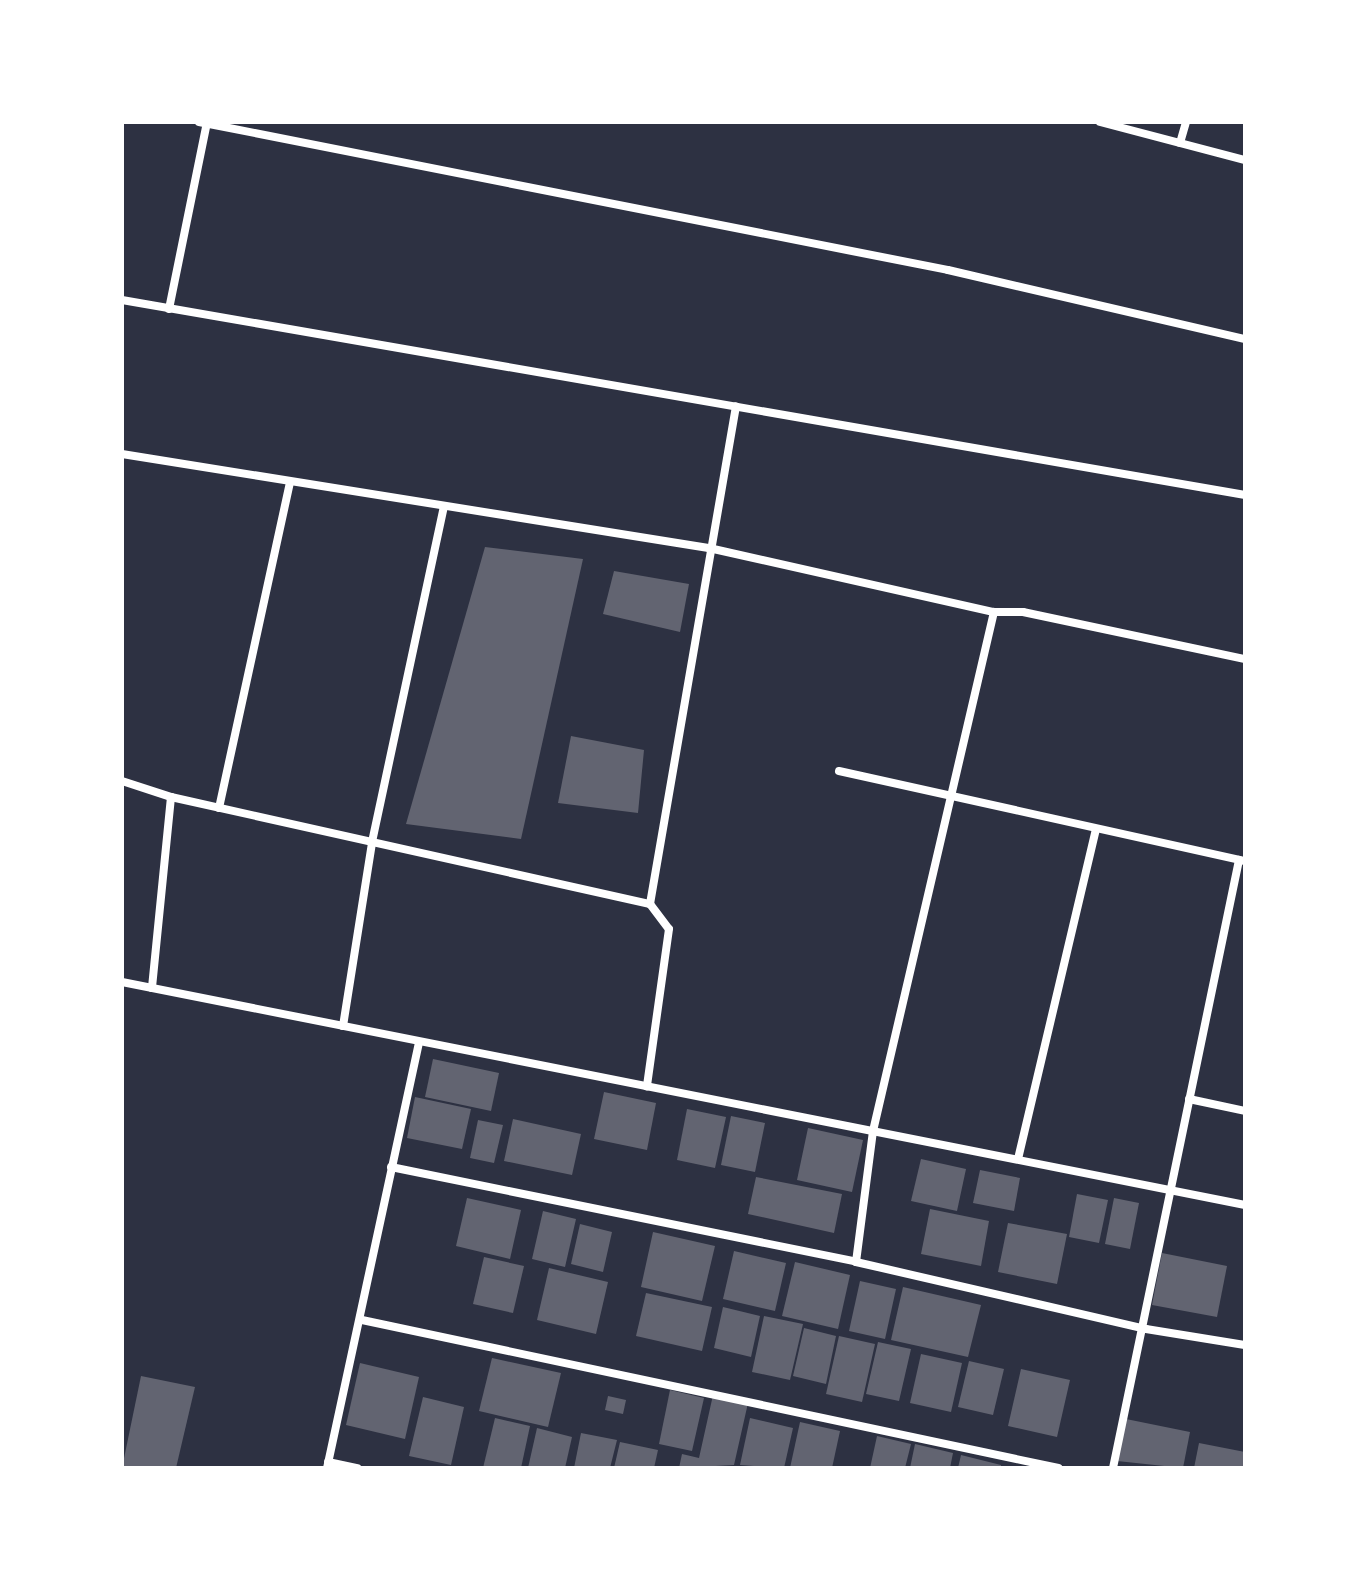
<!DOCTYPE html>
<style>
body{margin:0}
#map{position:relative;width:1367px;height:1590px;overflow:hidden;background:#2d3142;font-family:Manrope,sans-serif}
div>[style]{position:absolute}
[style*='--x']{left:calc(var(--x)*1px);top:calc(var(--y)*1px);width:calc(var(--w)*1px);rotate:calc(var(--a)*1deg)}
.building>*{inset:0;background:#626471}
.minor>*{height:8px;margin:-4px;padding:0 4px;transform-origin:4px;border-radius:4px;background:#fff}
span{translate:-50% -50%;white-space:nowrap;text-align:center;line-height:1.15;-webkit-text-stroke:8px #fff;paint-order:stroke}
.frame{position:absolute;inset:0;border:124px solid #fff;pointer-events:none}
</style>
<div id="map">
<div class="building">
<div style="clip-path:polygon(485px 547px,583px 559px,521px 839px,406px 824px)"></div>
<div style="clip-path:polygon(614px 571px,689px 584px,680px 632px,603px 614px)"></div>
<div style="clip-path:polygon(571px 736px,644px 750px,638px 813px,558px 803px)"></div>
<div style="clip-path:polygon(433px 1059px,499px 1073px,491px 1111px,425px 1097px)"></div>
<div style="clip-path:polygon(604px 1092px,656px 1103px,647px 1150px,594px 1139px)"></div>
<div style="clip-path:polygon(415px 1097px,471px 1109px,462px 1149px,407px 1138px)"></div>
<div style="clip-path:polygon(687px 1109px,726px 1117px,715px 1168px,677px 1160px)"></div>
<div style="clip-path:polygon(731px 1116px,765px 1123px,755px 1172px,721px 1165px)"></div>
<div style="clip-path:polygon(513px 1119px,581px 1134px,572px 1175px,504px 1161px)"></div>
<div style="clip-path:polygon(478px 1120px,503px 1125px,494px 1163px,470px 1158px)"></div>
<div style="clip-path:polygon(808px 1128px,863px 1140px,852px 1192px,797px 1180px)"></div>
<div style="clip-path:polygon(921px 1159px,966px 1169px,957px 1211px,911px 1201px)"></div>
<div style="clip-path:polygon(980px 1170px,1020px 1178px,1014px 1211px,973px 1203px)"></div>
<div style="clip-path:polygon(756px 1177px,842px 1194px,834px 1233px,748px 1214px)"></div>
<div style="clip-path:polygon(1077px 1194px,1108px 1200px,1099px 1243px,1069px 1237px)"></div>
<div style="clip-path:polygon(467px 1198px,521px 1210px,510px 1259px,456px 1246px)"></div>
<div style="clip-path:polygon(1114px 1198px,1139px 1203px,1130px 1249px,1105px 1244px)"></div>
<div style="clip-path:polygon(930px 1209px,989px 1221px,981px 1266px,921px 1254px)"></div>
<div style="clip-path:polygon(543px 1211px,576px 1219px,565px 1267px,532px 1259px)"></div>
<div style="clip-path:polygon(1008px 1223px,1067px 1234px,1057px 1284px,998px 1272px)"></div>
<div style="clip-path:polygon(580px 1224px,612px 1232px,603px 1272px,571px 1264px)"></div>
<div style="clip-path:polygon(653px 1232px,715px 1246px,702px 1301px,641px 1287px)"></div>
<div style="clip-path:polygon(734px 1251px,786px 1263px,775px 1311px,723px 1299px)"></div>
<div style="clip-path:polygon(1162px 1253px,1227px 1266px,1217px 1317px,1152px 1305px)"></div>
<div style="clip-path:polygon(484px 1257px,524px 1266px,513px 1313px,473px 1304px)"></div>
<div style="clip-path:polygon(795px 1262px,850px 1275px,838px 1329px,782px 1316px)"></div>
<div style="clip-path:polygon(549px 1268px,608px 1282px,596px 1334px,537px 1320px)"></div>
<div style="clip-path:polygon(860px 1281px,896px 1289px,885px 1339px,849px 1331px)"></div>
<div style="clip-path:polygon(903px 1287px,981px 1305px,968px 1357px,891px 1340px)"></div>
<div style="clip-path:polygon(646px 1293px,712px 1307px,702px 1351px,636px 1336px)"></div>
<div style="clip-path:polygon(723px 1307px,760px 1316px,751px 1357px,714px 1348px)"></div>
<div style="clip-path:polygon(764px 1316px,803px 1324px,790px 1380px,752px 1372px)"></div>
<div style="clip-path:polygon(804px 1328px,836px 1336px,826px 1384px,793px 1376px)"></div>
<div style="clip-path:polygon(839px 1336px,875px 1344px,862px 1402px,826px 1394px)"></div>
<div style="clip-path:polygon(878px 1342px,911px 1349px,899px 1401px,866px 1394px)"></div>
<div style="clip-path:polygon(921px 1354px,962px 1363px,951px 1412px,910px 1403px)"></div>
<div style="clip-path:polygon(492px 1358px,561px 1373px,548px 1427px,479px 1411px)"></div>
<div style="clip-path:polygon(969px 1361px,1004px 1369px,993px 1415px,958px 1407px)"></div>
<div style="clip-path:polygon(360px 1363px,419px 1377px,405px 1439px,346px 1425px)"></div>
<div style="clip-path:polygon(1021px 1369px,1070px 1380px,1057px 1437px,1008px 1426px)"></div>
<div style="clip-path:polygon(141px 1376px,195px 1387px,176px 1468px,122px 1468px)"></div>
<div style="clip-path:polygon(670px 1390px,704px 1398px,692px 1451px,659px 1444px)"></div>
<div style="clip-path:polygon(713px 1395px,748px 1403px,734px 1465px,679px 1468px,682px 1454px,699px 1458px)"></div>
<div style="clip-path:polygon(608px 1396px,626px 1400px,623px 1414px,605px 1410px)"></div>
<div style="clip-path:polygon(423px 1397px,464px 1407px,451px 1465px,409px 1456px)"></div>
<div style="clip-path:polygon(495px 1418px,530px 1426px,521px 1468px,483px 1468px)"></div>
<div style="clip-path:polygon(750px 1418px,793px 1428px,784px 1468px,740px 1465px)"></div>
<div style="clip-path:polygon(1126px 1419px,1190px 1432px,1183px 1468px,1117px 1461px)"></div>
<div style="clip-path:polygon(800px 1422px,840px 1431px,832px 1468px,790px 1468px)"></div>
<div style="clip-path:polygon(537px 1428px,572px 1437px,565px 1468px,528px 1468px)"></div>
<div style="clip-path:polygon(581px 1433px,617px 1440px,610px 1468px,574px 1468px)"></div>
<div style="clip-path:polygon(877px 1436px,911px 1444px,905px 1468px,870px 1468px)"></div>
<div style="clip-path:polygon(620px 1442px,658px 1450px,654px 1468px,614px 1468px)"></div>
<div style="clip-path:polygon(1199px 1443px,1245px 1452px,1245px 1468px,1194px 1468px)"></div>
<div style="clip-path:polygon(915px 1444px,953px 1453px,950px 1468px,910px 1468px)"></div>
<div style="clip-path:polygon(961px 1455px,1001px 1465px,1001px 1468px,958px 1468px)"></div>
</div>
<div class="minor">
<div style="--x:199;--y:122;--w:763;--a:11.18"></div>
<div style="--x:948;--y:270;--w:305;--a:13.1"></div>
<div style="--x:1100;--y:122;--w:150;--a:14.7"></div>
<div style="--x:1180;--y:143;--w:22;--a:-74"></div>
<div style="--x:122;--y:300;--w:1140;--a:9.85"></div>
<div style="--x:169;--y:309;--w:191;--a:-78.5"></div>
<div style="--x:122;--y:454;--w:594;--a:9.1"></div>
<div style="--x:709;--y:548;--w:292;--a:12.7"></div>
<div style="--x:994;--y:612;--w:29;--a:0"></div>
<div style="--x:1023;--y:612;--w:227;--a:12"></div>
<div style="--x:839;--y:771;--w:416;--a:12.5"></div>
<div style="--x:122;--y:781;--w:52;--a:18.1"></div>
<div style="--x:171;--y:797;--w:192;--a:95.7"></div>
<div style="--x:171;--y:797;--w:491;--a:12.6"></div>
<div style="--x:650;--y:904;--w:31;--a:53"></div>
<div style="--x:669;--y:929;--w:159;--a:98"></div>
<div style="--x:219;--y:808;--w:334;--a:-77.7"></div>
<div style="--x:650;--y:904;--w:505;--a:-80.2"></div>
<div style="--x:122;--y:982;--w:1145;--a:11.23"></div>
<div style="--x:343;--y:1026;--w:186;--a:-81"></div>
<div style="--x:372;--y:842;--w:343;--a:-77.9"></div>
<div style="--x:1189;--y:1099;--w:57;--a:12.1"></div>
<div style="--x:1018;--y:1159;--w:336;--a:-76.7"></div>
<div style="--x:391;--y:1167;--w:475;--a:11.5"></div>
<div style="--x:856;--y:1262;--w:298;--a:13"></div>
<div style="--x:1146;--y:1329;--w:100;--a:9.2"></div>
<div style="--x:856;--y:1262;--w:132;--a:-82.6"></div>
<div style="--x:873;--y:1131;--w:533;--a:-76.88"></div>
<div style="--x:362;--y:1320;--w:712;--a:12"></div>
<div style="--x:328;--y:1462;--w:30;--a:12"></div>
<div style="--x:327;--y:1468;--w:436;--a:-77.8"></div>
<div style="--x:1113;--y:1468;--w:621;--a:-78.29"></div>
</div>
<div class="frame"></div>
</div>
